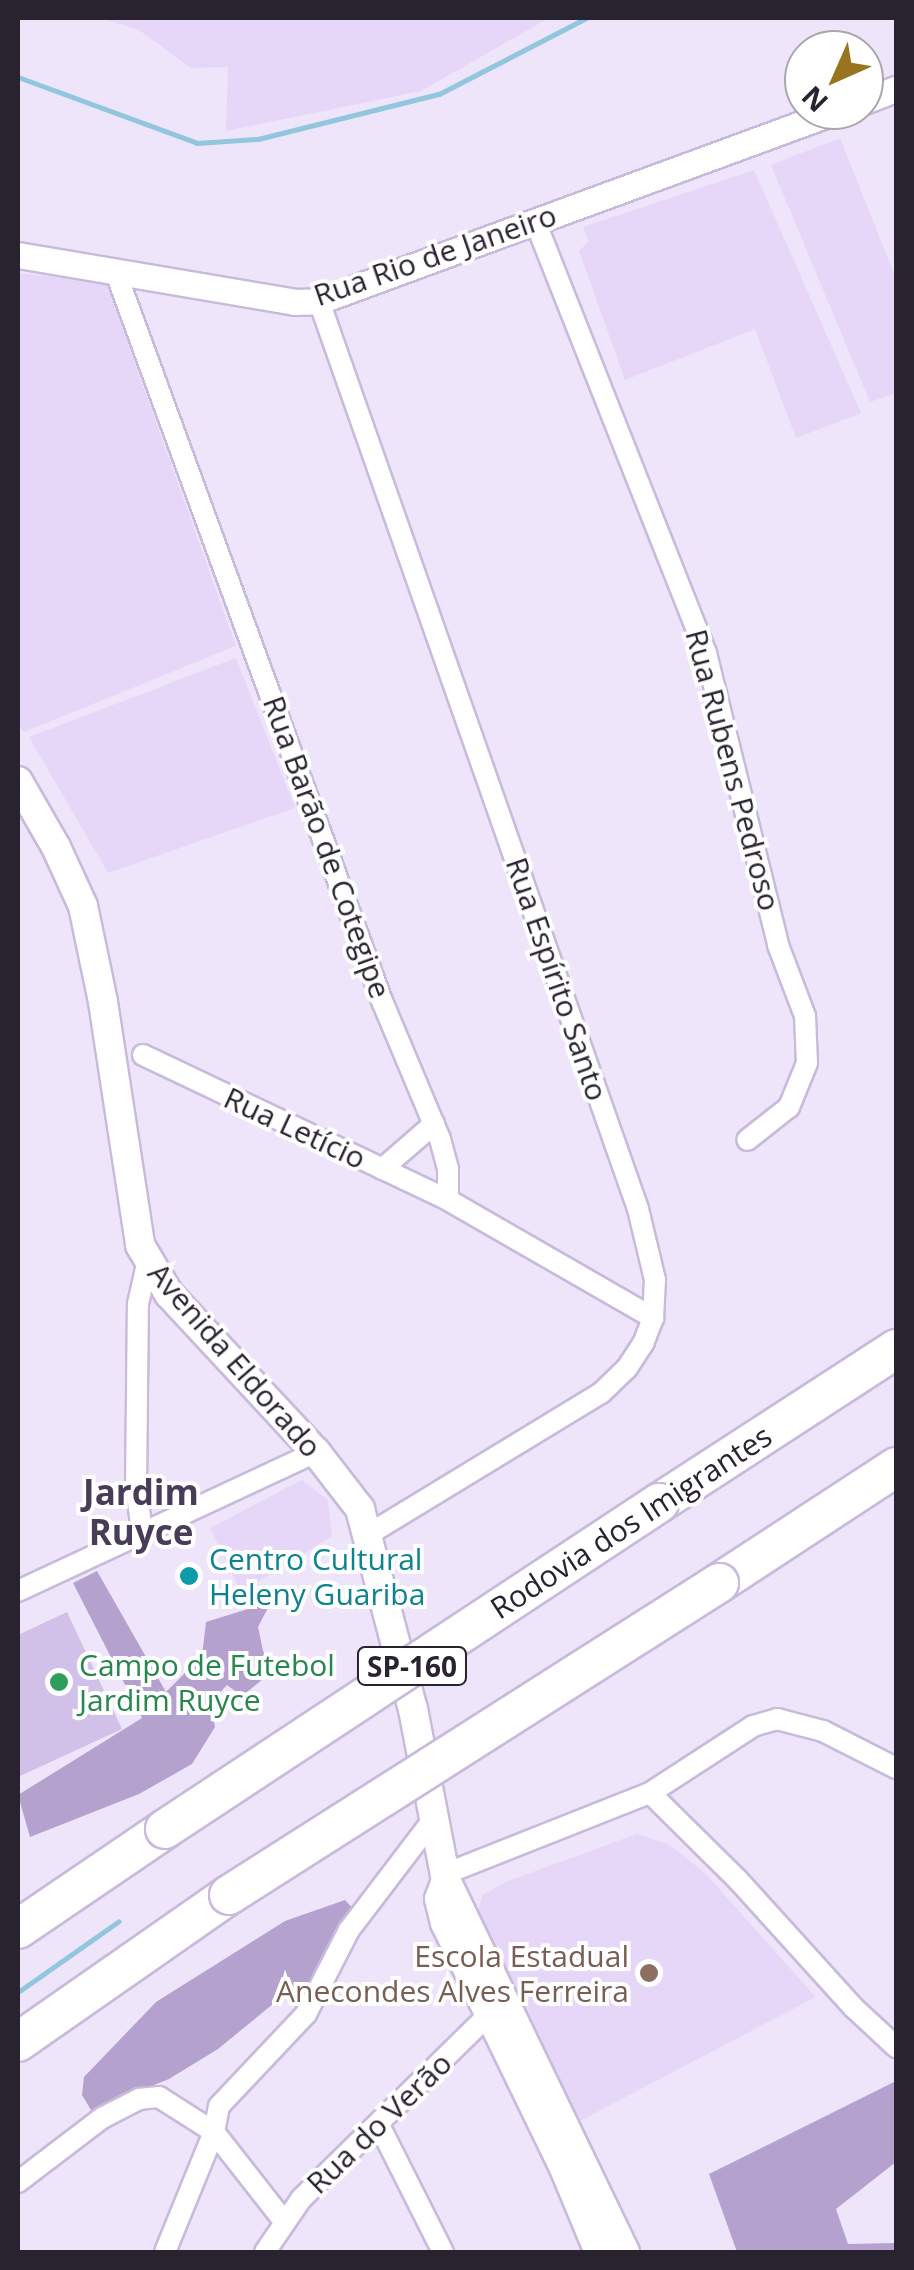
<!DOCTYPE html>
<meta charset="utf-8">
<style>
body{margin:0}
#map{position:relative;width:914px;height:2270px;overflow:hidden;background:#eee5fa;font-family:"Open Sans",sans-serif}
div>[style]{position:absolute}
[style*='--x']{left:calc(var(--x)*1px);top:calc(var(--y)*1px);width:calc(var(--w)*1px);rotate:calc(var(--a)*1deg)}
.built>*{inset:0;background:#e6d7f9}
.green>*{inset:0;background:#d1c0e8}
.forest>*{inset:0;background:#b4a1cd}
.stream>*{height:5px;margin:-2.5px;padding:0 2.5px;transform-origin:2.5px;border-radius:2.5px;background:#91c6de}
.roads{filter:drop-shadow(2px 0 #c9badc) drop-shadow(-2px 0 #c9badc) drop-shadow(0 2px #c9badc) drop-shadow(0 -2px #c9badc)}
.minor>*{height:20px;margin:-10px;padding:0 10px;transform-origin:10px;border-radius:10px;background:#fff}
.tertiary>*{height:25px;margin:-12.5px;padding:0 12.5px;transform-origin:12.5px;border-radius:12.5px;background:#fff}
.secondary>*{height:28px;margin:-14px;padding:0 14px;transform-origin:14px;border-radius:14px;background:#fff}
.motorway>*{height:38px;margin:-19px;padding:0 19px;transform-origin:19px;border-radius:19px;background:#fff}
.bridges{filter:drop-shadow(2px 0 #c9badc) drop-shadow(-2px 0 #c9badc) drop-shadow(0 2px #c9badc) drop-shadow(0 -2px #c9badc)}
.motorway-bridge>*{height:38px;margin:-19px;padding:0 19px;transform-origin:19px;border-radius:19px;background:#fff}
.dots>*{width:28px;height:28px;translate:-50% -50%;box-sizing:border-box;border:5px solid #fff;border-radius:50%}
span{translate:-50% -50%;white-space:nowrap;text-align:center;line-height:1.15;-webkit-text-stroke:8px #fff;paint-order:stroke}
.shield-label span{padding:2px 8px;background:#fff;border:2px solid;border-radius:8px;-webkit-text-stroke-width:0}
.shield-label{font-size:28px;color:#292330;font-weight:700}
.street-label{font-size:30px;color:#292330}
.culture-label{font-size:30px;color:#0d838f}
.left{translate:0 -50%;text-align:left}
.leisure-label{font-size:30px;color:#27864d}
.education-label{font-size:30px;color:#785e54}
.right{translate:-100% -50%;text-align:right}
.quarter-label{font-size:35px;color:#483c58;font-weight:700}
.frame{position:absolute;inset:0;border:20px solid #292330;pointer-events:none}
.north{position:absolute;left:784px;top:30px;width:100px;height:100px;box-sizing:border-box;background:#fff;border:2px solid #a9a7ac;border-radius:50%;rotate:225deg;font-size:28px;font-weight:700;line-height:40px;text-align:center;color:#292330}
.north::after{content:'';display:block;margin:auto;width:35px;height:45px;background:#98741e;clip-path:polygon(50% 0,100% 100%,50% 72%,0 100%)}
</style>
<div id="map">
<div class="built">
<div style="clip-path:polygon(100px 18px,549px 18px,421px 91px,226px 131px,228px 67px,191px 68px,139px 30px)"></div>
<div style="clip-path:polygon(840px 138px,896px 279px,896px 393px,870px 402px,771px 165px)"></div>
<div style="clip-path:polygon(754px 170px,861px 413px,796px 438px,755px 329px,625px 380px,579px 251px,589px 241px,583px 227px)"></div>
<div style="clip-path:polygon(18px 273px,106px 282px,236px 646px,24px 732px,18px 725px)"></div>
<div style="clip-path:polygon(236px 658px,295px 808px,108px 873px,29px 737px)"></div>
<div style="clip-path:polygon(302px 1480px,328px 1500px,332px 1536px,241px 1592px,210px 1528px)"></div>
<div style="clip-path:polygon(637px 1834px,668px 1844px,704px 1872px,816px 1997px,574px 2124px,481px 1926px,478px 1912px,482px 1895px,508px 1881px)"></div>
</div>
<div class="green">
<div style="clip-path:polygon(67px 1612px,122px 1729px,18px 1777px,18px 1635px)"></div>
</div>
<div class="forest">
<div style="clip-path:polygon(97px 1571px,166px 1692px,202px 1656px,206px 1622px,271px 1602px,258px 1627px,263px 1651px,274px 1670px,242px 1696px,227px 1685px,211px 1702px,215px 1727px,192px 1764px,139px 1794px,30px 1837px,18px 1795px,142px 1718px,73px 1583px)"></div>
<div style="clip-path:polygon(345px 1900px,354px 1910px,317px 1982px,284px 1995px,218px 2049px,169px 2079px,91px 2110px,82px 2095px,84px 2077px,156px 2002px,285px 1921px)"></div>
<div style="clip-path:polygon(896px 2081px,896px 2162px,836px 2209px,848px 2244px,896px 2243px,896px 2252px,737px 2252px,709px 2174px)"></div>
</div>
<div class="stream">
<div style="--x:18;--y:77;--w:191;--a:20.2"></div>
<div style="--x:197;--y:143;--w:61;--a:-3.8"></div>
<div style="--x:258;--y:139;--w:187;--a:-14"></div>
<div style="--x:439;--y:94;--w:165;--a:-27.3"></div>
<div style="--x:18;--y:1992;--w:123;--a:-35.1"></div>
</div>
<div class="roads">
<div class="minor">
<div style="--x:535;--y:221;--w:465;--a:68.4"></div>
<div style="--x:706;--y:653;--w:301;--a:76.1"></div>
<div style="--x:778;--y:945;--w:76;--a:69.2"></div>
<div style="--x:805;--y:1016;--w:47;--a:87.6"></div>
<div style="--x:807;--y:1063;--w:48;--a:112.2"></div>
<div style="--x:789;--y:1107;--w:53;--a:141.8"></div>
<div style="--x:116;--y:273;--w:775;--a:69.93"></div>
<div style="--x:382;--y:1001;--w:150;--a:67.2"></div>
<div style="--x:440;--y:1139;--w:31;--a:75"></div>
<div style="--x:448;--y:1169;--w:31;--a:90"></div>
<div style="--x:319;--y:301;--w:962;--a:70.64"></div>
<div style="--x:638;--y:1209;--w:73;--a:76.5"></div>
<div style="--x:655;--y:1280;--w:38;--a:93"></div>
<div style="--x:653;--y:1318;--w:26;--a:111"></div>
<div style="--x:644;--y:1342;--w:31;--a:123"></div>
<div style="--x:627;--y:1368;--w:36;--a:136"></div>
<div style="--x:601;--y:1393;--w:271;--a:148.7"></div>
<div style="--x:143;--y:1055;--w:338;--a:25.4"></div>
<div style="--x:448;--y:1200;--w:237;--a:29.9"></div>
<div style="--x:382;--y:1169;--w:69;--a:-40.9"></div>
<div style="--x:142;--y:1531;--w:43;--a:-97.9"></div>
<div style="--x:136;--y:1488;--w:184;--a:-89.4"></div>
<div style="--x:138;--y:1304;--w:41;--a:-77.3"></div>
<div style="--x:18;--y:1591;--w:329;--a:-25"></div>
<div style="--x:650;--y:1793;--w:124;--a:44.7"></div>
<div style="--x:738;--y:1880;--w:171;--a:47.8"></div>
<div style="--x:853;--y:2007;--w:59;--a:42.9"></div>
<div style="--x:445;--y:1874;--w:220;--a:-21.6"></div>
<div style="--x:650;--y:1793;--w:123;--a:-33"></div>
<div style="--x:753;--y:1726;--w:25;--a:-16"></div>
<div style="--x:777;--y:1719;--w:48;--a:14.6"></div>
<div style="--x:823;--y:1731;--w:82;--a:26.9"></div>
<div style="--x:379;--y:2125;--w:142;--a:63.3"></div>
<div style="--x:18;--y:2182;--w:106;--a:-37.3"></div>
<div style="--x:102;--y:2118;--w:42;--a:-27.2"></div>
<div style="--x:139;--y:2099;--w:20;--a:-6"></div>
<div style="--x:159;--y:2097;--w:65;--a:32.5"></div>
<div style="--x:214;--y:2132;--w:112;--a:51.9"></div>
<div style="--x:165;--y:2252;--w:130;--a:-67.8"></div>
<div style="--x:214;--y:2132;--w:26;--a:-79"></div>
<div style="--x:219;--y:2106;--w:127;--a:-46.6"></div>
<div style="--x:306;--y:2014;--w:94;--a:-62.9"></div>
<div style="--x:349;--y:1930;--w:137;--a:-52.7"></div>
<div style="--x:265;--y:2252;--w:64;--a:-55.8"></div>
<div style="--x:301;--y:2199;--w:261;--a:-44.5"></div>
<div style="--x:487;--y:2016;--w:16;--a:-27"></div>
</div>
<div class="tertiary">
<div style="--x:864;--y:101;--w:34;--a:-21"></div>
<div style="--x:18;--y:255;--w:281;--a:9.6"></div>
<div style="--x:295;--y:302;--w:24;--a:-2"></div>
<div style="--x:319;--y:301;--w:554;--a:-20.17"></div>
</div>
<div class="secondary">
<div style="--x:18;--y:781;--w:76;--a:60.1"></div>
<div style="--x:56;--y:847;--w:65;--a:65.4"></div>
<div style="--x:83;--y:906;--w:98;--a:78.2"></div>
<div style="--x:103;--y:1002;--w:246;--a:81.3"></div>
<div style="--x:140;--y:1245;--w:57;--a:59.4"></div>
<div style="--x:169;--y:1294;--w:216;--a:47.1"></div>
<div style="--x:316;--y:1452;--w:72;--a:52.3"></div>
<div style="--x:360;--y:1509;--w:207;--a:75.2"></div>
<div style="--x:413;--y:1709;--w:174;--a:79.1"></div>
<div style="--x:446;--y:1880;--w:413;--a:64.3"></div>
<div style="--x:446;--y:1880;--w:20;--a:110"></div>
<div style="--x:439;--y:1899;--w:25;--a:76"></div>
<div style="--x:445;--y:1923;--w:272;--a:64.1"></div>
<div style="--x:564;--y:2168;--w:91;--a:67.4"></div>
</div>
<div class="motorway">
<div style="--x:659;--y:1503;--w:283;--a:-33"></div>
<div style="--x:719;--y:1583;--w:212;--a:-33.2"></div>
<div style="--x:18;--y:1929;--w:178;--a:-34.2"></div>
<div style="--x:18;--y:2042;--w:257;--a:-34.9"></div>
</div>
</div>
<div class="bridges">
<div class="motorway-bridge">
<div style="--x:165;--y:1829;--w:592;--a:-33.42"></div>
<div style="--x:229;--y:1895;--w:581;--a:-32.49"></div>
</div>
</div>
<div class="dots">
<div style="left:189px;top:1576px;background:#0f9aa8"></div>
<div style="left:59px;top:1682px;background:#2e9e5b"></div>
<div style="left:649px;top:1973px;background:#8d6e63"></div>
</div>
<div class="shield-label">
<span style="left:412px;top:1666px">SP-160</span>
</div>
<div class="street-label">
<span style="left:435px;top:255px;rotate:-19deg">Rua Rio de Janeiro</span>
<span style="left:733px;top:770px;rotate:75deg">Rua Rubens Pedroso</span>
<span style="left:327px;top:847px;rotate:70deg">Rua Barão de Cotegipe</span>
<span style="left:557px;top:979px;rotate:71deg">Rua Espírito Santo</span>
<span style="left:295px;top:1128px;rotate:25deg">Rua Letício</span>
<span style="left:235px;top:1360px;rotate:49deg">Avenida Eldorado</span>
<span style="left:631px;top:1522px;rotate:-33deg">Rodovia dos Imigrantes</span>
<span style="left:379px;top:2123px;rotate:-44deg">Rua do Verão</span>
</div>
<div class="culture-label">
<span class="left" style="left:209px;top:1576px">Centro Cultural<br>Heleny Guariba</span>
</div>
<div class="leisure-label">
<span class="left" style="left:79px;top:1682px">Campo de Futebol<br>Jardim Ruyce</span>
</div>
<div class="education-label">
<span class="right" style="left:629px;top:1973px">Escola Estadual<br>Anecondes Alves Ferreira</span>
</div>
<div class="quarter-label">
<span style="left:141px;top:1512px">Jardim<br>Ruyce</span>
</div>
<div class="frame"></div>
<div class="north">N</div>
</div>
